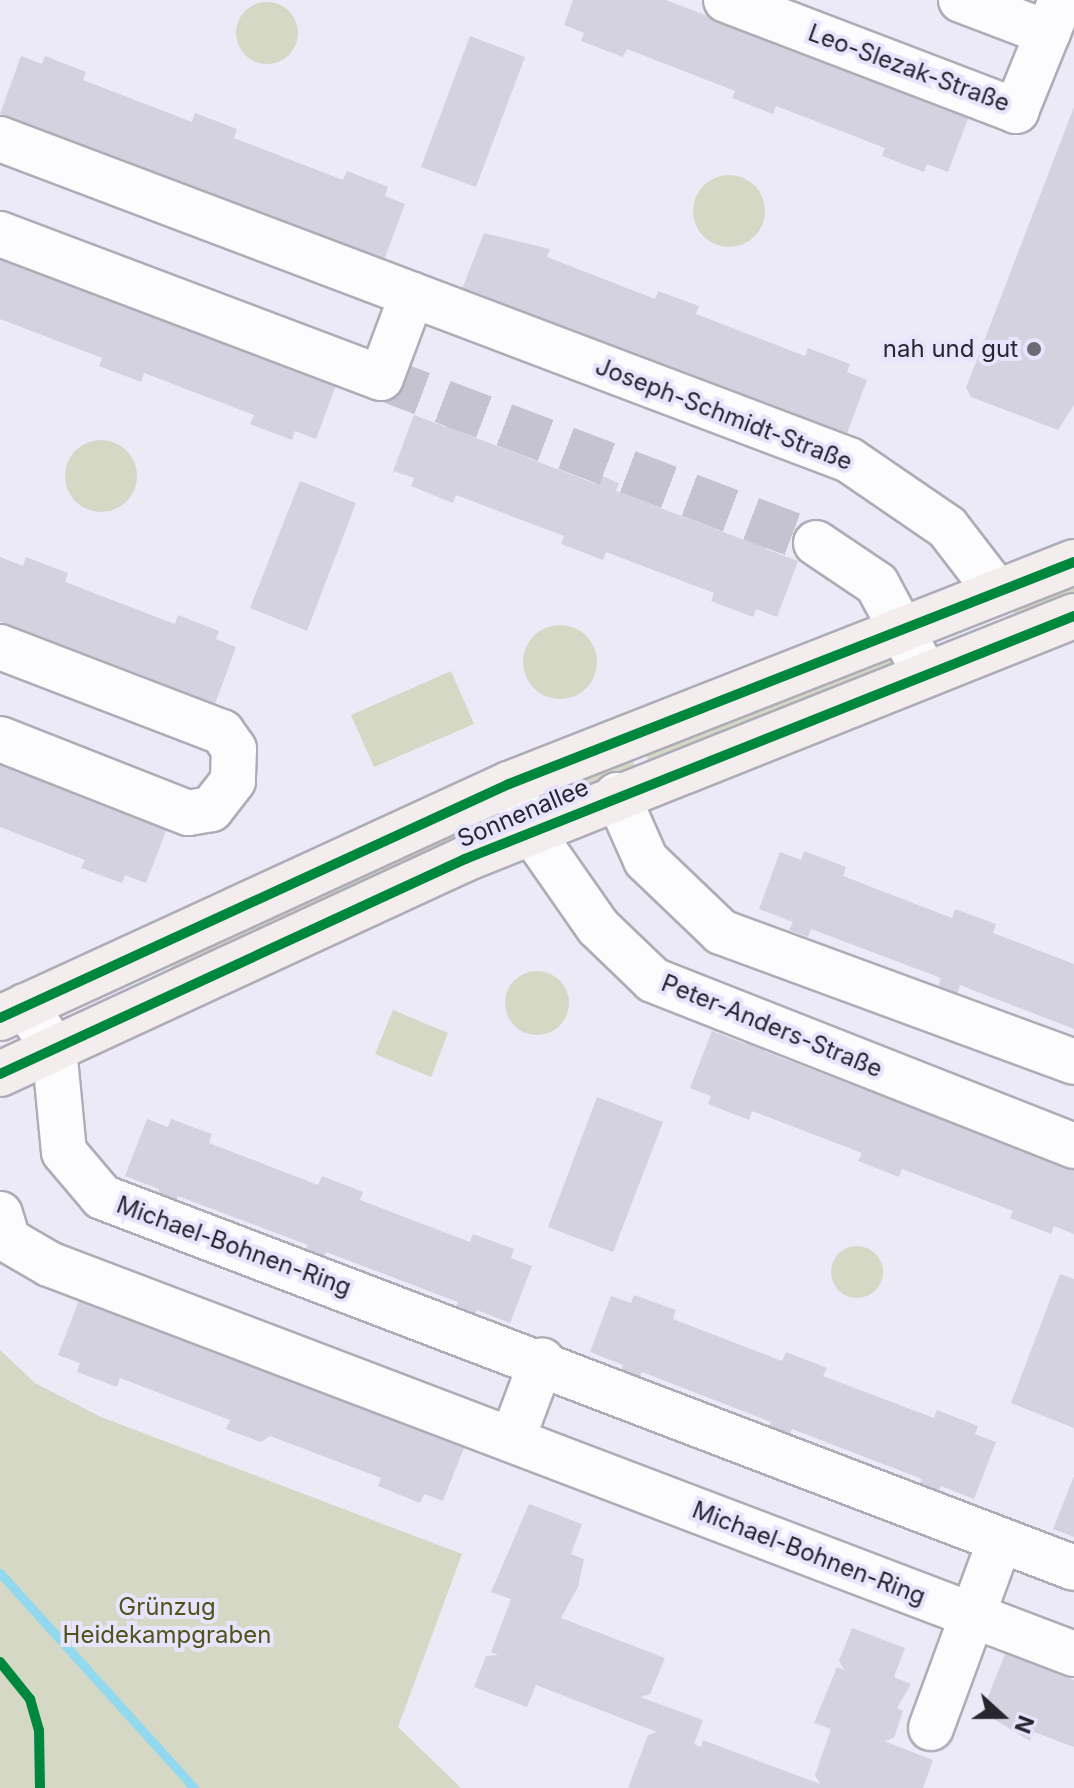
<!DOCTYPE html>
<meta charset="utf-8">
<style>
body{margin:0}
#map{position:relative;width:1074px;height:1788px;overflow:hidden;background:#eceaf7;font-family:Inter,sans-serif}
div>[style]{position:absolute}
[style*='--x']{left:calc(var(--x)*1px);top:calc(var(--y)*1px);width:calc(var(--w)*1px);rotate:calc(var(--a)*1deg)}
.green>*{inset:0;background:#d5d8c4}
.round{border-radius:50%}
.stream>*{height:9px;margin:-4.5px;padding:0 4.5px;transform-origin:4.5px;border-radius:4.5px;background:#92d8ef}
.building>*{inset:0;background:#d5d2e0}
.minor-tunnel>*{height:44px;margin-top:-22px;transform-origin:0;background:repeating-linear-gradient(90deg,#c5c3cf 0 44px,transparent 0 66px)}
.roads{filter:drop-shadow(2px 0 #aeadb7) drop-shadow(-2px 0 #aeadb7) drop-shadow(0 2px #aeadb7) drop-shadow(0 -2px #aeadb7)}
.minor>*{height:44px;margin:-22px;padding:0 22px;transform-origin:22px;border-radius:22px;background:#fcfcfe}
.major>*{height:44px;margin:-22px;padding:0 22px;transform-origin:22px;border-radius:22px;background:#f4edee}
.cycleway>*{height:10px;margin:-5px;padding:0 5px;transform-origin:5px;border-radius:5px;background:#00873e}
.dots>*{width:22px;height:22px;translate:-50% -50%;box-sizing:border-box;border:4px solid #e8e4fd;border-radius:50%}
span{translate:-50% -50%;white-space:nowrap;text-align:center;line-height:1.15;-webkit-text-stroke:8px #e8e4fd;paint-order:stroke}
.street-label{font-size:24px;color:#27262f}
.poi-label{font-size:24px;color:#27262f}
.right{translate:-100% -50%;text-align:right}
.park-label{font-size:24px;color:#50541b}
.north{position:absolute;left:962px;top:1676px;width:80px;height:80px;-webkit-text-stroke:6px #e8e4fd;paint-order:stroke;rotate:111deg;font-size:22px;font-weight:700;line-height:32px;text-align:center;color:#27262f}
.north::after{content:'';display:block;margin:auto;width:28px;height:36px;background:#27262f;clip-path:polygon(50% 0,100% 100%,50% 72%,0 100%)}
</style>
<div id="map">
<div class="green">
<div class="round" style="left:236px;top:2px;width:62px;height:62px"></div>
<div class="round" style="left:693px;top:175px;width:72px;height:72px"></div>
<div class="round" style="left:65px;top:440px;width:72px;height:72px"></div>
<div style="clip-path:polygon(1074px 580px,1074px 598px,1017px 620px,1011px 605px)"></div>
<div class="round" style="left:523px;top:625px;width:74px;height:74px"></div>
<div style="clip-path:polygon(894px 651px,899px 666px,650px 764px,643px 748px)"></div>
<div style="clip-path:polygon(451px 671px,474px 724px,374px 767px,351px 715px)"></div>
<div style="clip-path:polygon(630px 754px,636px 769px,583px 790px,577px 775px)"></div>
<div style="clip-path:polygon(503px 809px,510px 826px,165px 978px,178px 956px)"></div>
<div class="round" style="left:505px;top:971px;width:64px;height:64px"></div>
<div style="clip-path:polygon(393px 1010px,448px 1033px,431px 1077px,375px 1054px)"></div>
<div class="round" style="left:831px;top:1246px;width:52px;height:52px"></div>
<div style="clip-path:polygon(0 1350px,35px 1383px,101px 1417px,462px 1554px,398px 1727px,461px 1788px,0 1788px)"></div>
</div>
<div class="stream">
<div style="--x:0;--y:1573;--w:290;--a:47.9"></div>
</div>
<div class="building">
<div style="clip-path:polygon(573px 0,666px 0,969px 116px,948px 172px,927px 164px,924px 172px,882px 156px,885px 148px,776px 106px,773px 114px,732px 98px,735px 91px,627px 49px,623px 57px,581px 41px,584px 33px,564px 25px)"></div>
<div style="clip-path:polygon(470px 36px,525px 57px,476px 187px,421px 167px)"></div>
<div style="clip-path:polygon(21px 56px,42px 64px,45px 56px,86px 72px,83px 80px,192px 122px,195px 113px,237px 129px,234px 138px,343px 180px,347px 171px,388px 187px,385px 196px,405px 204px,384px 260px,351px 248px,347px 256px,328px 249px,331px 240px,200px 190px,197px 199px,178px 191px,181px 183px,52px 133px,48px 142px,29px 135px,33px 126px,0 114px)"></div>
<div style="clip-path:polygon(1074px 107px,1074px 405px,1058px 430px,971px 397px,966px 388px)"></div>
<div style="clip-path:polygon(484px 233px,550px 249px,547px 257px,655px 299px,658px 291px,699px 306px,696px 314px,805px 356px,808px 348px,850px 364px,847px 372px,867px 380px,846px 436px,664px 366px,661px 375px,641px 368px,645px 359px,514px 309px,511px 318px,491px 310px,494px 301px,462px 289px)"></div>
<div style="clip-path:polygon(0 244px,337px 383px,316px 439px,295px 431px,292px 440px,250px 424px,254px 415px,144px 373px,141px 382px,99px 366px,102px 358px,0 319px)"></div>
<div style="clip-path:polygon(414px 415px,446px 427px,450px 418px,469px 425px,466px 434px,549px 466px,596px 484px,600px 475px,619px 483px,616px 491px,744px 540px,747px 532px,770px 540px,766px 549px,798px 561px,777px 617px,756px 609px,753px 617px,711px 601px,714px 593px,606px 552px,603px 560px,561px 544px,564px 536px,456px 495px,453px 503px,411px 486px,414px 478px,393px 471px)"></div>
<div style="clip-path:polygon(300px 481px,356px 503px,307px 631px,250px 608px)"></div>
<div style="clip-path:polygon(0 557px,23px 566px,26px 557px,68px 573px,65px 582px,175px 624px,178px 615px,219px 631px,216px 639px,236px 647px,215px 704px,182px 691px,179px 700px,159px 692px,162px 683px,31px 633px,28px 642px,9px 635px,12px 626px,0 622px)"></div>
<div style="clip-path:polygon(0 762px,168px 826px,146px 883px,125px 875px,122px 883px,81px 868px,85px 860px,0 827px)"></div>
<div style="clip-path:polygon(804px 851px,846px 867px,843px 876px,952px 918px,955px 909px,996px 924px,993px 933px,1074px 964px,1074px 1029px,960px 985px,957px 994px,938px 987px,941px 978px,811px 929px,808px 937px,789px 930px,793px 922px,759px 909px,780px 852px,801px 860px)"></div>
<div style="clip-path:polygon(712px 1031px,746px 1044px,749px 1035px,768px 1042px,764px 1051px,894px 1101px,897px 1092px,917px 1099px,912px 1108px,1074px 1169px,1074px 1234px,1054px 1226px,1051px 1234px,1010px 1218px,1013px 1211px,902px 1169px,899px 1177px,858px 1161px,862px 1153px,752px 1111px,749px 1120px,708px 1104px,711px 1096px,690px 1088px)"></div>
<div style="clip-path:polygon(597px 1097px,663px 1122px,613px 1252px,548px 1227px)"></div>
<div style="clip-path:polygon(147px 1119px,168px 1127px,171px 1119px,212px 1134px,209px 1143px,318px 1185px,322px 1176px,363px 1192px,360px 1200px,470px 1242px,473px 1234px,514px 1249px,511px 1258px,532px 1266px,510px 1323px,477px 1310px,474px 1319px,454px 1311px,458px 1302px,326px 1252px,323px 1261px,304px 1254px,308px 1245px,178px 1196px,175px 1205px,156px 1198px,159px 1189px,125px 1176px)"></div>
<div style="clip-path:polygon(1060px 1274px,1074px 1279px,1074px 1428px,1011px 1403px)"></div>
<div style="clip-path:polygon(634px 1295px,676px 1310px,673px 1319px,782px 1361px,786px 1352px,827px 1368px,823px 1376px,934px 1418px,937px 1410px,978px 1426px,975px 1434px,996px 1442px,974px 1499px,941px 1486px,937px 1495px,918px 1487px,922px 1479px,792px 1429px,788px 1438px,768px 1430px,771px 1422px,642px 1372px,638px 1381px,620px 1374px,623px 1365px,590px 1352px,611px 1296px,631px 1303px)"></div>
<div style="clip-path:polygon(80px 1298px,465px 1445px,443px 1501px,424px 1494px,420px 1503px,378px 1486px,381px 1478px,270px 1436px,261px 1442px,226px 1429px,230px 1420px,120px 1378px,117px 1387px,77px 1372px,80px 1363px,58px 1355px)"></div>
<div style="clip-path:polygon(1074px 1476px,1074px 1537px,1053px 1529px)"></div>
<div style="clip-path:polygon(529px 1504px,582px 1524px,571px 1554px,584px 1559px,578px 1587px,561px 1618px,665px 1658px,650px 1694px,640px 1697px,703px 1720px,694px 1744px,701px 1747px,703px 1740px,820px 1784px,815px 1775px,831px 1729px,814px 1723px,837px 1667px,844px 1670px,839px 1661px,852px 1628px,905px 1648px,894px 1677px,911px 1684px,897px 1708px,903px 1711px,894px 1738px,884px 1741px,933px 1760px,923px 1788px,628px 1788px,648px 1735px,657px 1732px,536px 1685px,527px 1707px,474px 1687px,486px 1656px,498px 1655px,491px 1652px,511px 1599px,491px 1592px)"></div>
<div style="clip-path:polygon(1005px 1654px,1059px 1667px,1056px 1674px,1074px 1680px,1074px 1747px,1034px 1732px,1030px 1741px,982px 1712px)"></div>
</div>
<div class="minor-tunnel">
<div style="--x:381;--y:378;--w:465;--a:20.8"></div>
</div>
<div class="roads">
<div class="minor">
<div style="--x:726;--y:0;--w:311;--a:20.9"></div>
<div style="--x:1016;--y:111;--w:120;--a:-67.9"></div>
<div style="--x:961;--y:0;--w:93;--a:20.8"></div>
<div style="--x:0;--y:139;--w:908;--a:20.71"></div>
<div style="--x:849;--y:460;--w:119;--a:34.4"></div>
<div style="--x:947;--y:527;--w:82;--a:52.4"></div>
<div style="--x:0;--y:234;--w:407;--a:20.7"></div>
<div style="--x:381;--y:378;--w:89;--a:-69.5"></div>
<div style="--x:816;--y:543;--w:73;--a:33.9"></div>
<div style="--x:877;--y:584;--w:102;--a:61.9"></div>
<div style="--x:0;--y:647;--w:238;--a:21"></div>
<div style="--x:222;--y:732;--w:21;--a:55"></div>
<div style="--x:234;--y:749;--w:32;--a:92"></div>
<div style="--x:233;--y:781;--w:36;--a:128"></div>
<div style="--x:211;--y:809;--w:23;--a:170"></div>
<div style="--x:188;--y:813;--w:202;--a:-158.5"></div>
<div style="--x:509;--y:784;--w:52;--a:64.9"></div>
<div style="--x:531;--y:831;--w:117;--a:55.1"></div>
<div style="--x:598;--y:927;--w:76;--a:43.9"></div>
<div style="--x:653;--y:980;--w:453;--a:21.5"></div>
<div style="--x:617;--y:795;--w:71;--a:66"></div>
<div style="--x:646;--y:860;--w:104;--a:43.8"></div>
<div style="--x:721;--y:932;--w:376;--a:20.2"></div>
<div style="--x:25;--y:1006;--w:51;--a:55.4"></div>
<div style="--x:54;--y:1048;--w:104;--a:84.5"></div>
<div style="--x:64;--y:1152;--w:59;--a:49.8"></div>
<div style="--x:102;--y:1197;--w:1040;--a:20.89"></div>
<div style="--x:0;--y:1214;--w:27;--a:73"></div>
<div style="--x:8;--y:1240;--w:48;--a:30.3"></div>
<div style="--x:49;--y:1264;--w:1097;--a:20.83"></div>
<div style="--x:512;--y:1440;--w:85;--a:-69.4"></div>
<div style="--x:931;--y:1728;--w:200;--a:-69.8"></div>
</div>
<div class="major">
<div style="--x:0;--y:1018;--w:560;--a:-24.69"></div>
<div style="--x:509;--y:784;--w:607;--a:-21.45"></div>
<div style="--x:0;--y:1074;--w:512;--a:-24.81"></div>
<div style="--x:465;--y:859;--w:656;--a:-21.75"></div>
</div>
</div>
<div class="cycleway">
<div style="--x:0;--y:1018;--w:560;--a:-24.69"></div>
<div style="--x:509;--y:784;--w:607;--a:-21.45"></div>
<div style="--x:0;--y:1074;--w:512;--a:-24.81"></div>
<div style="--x:465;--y:859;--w:656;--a:-21.75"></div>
<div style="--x:0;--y:1662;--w:48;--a:51"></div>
<div style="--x:30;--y:1699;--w:32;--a:74"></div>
<div style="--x:39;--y:1730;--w:58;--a:89"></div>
</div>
<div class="dots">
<div style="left:1034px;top:349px;background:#6c6b75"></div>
</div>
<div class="street-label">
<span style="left:909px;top:68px;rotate:20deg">Leo-Slezak-Straße</span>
<span style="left:724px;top:414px;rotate:21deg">Joseph-Schmidt-Straße</span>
<span style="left:523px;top:813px;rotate:-23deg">Sonnenallee</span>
<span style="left:772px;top:1026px;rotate:22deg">Peter-Anders-Straße</span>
<span style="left:234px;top:1246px;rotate:20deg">Michael-Bohnen-Ring</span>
<span style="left:809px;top:1553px;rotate:21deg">Michael-Bohnen-Ring</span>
</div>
<div class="poi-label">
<span class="right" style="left:1018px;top:349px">nah und gut</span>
</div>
<div class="park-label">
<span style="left:167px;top:1621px">Grünzug<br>Heidekampgraben</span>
</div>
<div class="north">N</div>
</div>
